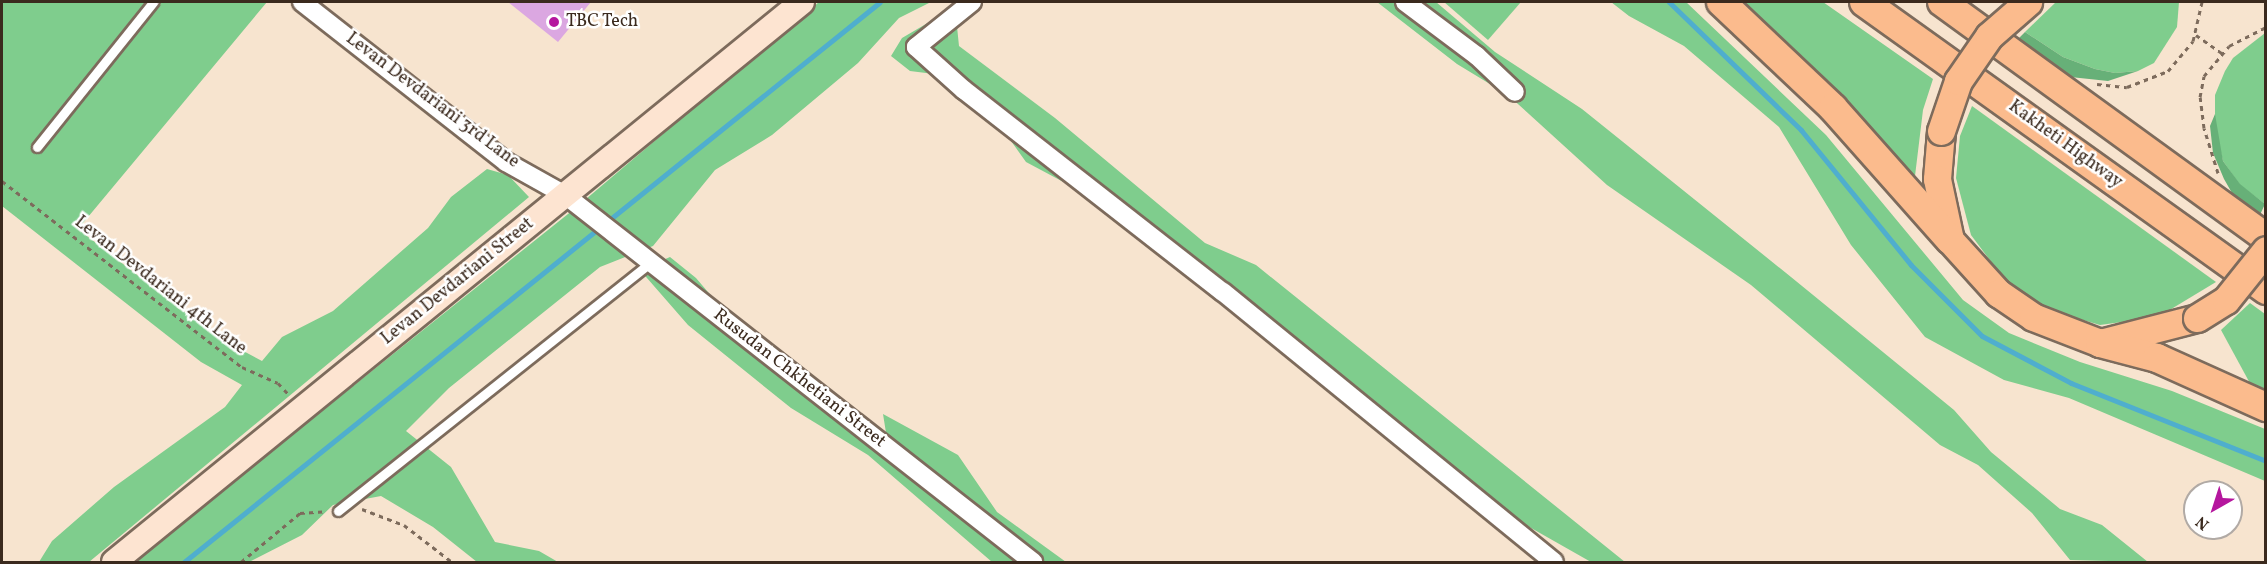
<!DOCTYPE html>
<style>
body{margin:0}
#map{position:relative;width:2267px;height:564px;overflow:hidden;background:#f7e4cf;font-family:Vollkorn,serif}
div>[style]{position:absolute}
[style*='--x']{left:calc(var(--x)*1px);top:calc(var(--y)*1px);width:calc(var(--w)*1px);rotate:calc(var(--a)*1deg)}
.green>*{inset:0;background:#7fcd8d}
.forest>*{inset:0;background:#67b078}
.stream>*{height:5px;margin:-2.5px;padding:0 2.5px;transform-origin:2.5px;border-radius:2.5px;background:#4faece}
.building>*{inset:0;background:#dba7e1}
.path>*{height:3px;margin-top:-1.5px;transform-origin:0;background:repeating-linear-gradient(90deg,#7d6b5c 0 4.5px,transparent 0 9px)}
.roads{filter:drop-shadow(2px 0 #7d6b5c) drop-shadow(-2px 0 #7d6b5c) drop-shadow(0 2px #7d6b5c) drop-shadow(0 -2px #7d6b5c)}
.service>*{height:9px;margin:-4.5px;padding:0 4.5px;transform-origin:4.5px;border-radius:4.5px;background:#fff}
.minor>*{height:18px;margin:-9px;padding:0 9px;transform-origin:9px;border-radius:9px;background:#fff}
.secondary>*{height:24px;margin:-12px;padding:0 12px;transform-origin:12px;border-radius:12px;background:#fde4d1}
.primary>*{height:27px;margin:-13.5px;padding:0 13.5px;transform-origin:13.5px;border-radius:13.5px;background:#fbbb8d}
.trunk>*{height:28px;margin:-14px;padding:0 14px;transform-origin:14px;border-radius:14px;background:#fbbb8d}
.bridges{filter:drop-shadow(2px 0 #7d6b5c) drop-shadow(-2px 0 #7d6b5c) drop-shadow(0 2px #7d6b5c) drop-shadow(0 -2px #7d6b5c)}
.primary-bridge>*{height:27px;margin:-13.5px;padding:0 13.5px;transform-origin:13.5px;border-radius:13.5px;background:#fbbb8d}
.dots>*{width:16px;height:16px;translate:-50% -50%;box-sizing:border-box;border:3px solid #fff;border-radius:50%}
span{translate:-50% -50%;white-space:nowrap;text-align:center;line-height:1.15;-webkit-text-stroke:5px #fff;paint-order:stroke}
.poi-label{font-size:18px;color:#3b2a1e}
.left{translate:0 -50%;text-align:left}
.street-label{font-size:18px;color:#3b2a1e}
.frame{position:absolute;inset:0;border:3px solid #3b2a1e;pointer-events:none}
.north{position:absolute;left:2183px;top:480px;width:60px;height:60px;box-sizing:border-box;background:#fff;border:2px solid #b1aaa5;border-radius:50%;rotate:219deg;font-size:16px;font-weight:700;line-height:24px;text-align:center;color:#3b2a1e}
.north::after{content:'';display:block;margin:auto;width:21px;height:27px;background:#b5179e;clip-path:polygon(50% 0,100% 100%,50% 72%,0 100%)}
</style>
<div id="map">
<div class="green">
<div style="clip-path:polygon(2px 2px,267px 2px,78px 229px,217px 337px,262px 361px,282px 337px,333px 311px,428px 228px,451px 197px,487px 169px,508px 175px,529px 197px,89px 562px,39px 562px,52px 541px,114px 487px,225px 407px,242px 385px,201px 362px,2px 206px)"></div>
<div style="clip-path:polygon(819px 2px,931px 2px,899px 18px,858px 63px,772px 135px,715px 170px,653px 246px,600px 267px,449px 388px,406px 431px,451px 467px,495px 542px,539px 551px,558px 562px,477px 562px,433px 527px,381px 496px,333px 505px,302px 535px,249px 562px,133px 562px,573px 210px)"></div>
<div style="clip-path:polygon(1377px 2px,1436px 2px,1495px 52px,1582px 109px,1791px 277px,1954px 410px,1991px 452px,2060px 509px,2102px 525px,2148px 562px,2070px 560px,2032px 513px,1978px 465px,1940px 445px,1751px 285px,1607px 185px,1508px 95px,1457px 64px)"></div>
<div style="clip-path:polygon(1444px 2px,1521px 2px,1488px 40px)"></div>
<div style="clip-path:polygon(1611px 2px,1686px 2px,1826px 135px,1963px 300px,2009px 333px,2080px 362px,2172px 391px,2265px 429px,2265px 481px,2069px 398px,2004px 380px,1925px 337px,1851px 245px,1779px 127px,1684px 46px,1629px 16px)"></div>
<div style="clip-path:polygon(1731px 2px,1823px 2px,1933px 79px,1923px 110px,1915px 176px)"></div>
<div style="clip-path:polygon(2056px 2px,2179px 2px,2177px 27px,2154px 63px,2138px 71px,2115px 73px,2095px 69px,2063px 57px,2025px 32px)"></div>
<div style="clip-path:polygon(955px 7px,959px 46px,1055px 118px,1205px 243px,1256px 265px,1625px 562px,1591px 562px,1517px 520px,1318px 368px,1244px 297px,1176px 242px,1026px 162px,1001px 127px,934px 74px,910px 71px,891px 56px,902px 38px)"></div>
<div style="clip-path:polygon(2265px 33px,2266px 203px,2265px 204px,2240px 185px,2223px 161px,2215px 128px,2215px 95px,2225px 71px,2233px 58px)"></div>
<div style="clip-path:polygon(1972px 106px,2216px 282px,2158px 317px,2100px 325px,2049px 310px,2007px 283px,1971px 235px,1956px 178px,1960px 136px)"></div>
<div style="clip-path:polygon(670px 257px,696px 278px,731px 319px,887px 439px,883px 414px,958px 455px,997px 512px,1066px 562px,992px 562px,868px 455px,791px 408px,688px 325px,640px 270px)"></div>
<div style="clip-path:polygon(2250px 303px,2265px 314px,2265px 392px,2252px 387px,2221px 330px)"></div>
</div>
<div class="forest">
<div style="clip-path:polygon(2025px 32px,2063px 57px,2095px 69px,2115px 73px,2138px 71px,2108px 81px,2061px 76px,2014px 43px)"></div>
<div style="clip-path:polygon(2215px 114px,2223px 161px,2240px 184px,2265px 204px,2259px 217px,2236px 200px,2224px 179px,2213px 153px,2210px 126px)"></div>
</div>
<div class="stream">
<div style="--x:1669;--y:2;--w:184;--a:44.1"></div>
<div style="--x:1801;--y:130;--w:174;--a:50.8"></div>
<div style="--x:1911;--y:265;--w:100;--a:45"></div>
<div style="--x:1982;--y:336;--w:101;--a:27.8"></div>
<div style="--x:2071;--y:383;--w:210;--a:21.8"></div>
<div style="--x:184;--y:562;--w:893;--a:-38.82"></div>
</div>
<div class="building">
<div style="clip-path:polygon(508px 2px,591px 2px,558px 42px)"></div>
</div>
<div class="path">
<div style="--x:2196;--y:35;--w:32;--a:35"></div>
<div style="--x:2097;--y:84;--w:30;--a:6"></div>
<div style="--x:2127;--y:87;--w:44;--a:-21.3"></div>
<div style="--x:2168;--y:71;--w:39;--a:-50"></div>
<div style="--x:2193;--y:41;--w:40;--a:-77"></div>
<div style="--x:2218;--y:173;--w:47;--a:-107.3"></div>
<div style="--x:2204;--y:128;--w:31;--a:-97"></div>
<div style="--x:2200;--y:97;--w:21;--a:-79"></div>
<div style="--x:2204;--y:76;--w:39;--a:-50"></div>
<div style="--x:2229;--y:46;--w:42;--a:-27.2"></div>
<div style="--x:2;--y:181;--w:304;--a:37.8"></div>
<div style="--x:242;--y:367;--w:39;--a:24"></div>
<div style="--x:278;--y:383;--w:16;--a:47"></div>
<div style="--x:362;--y:509;--w:45;--a:20.9"></div>
<div style="--x:404;--y:525;--w:61;--a:37.6"></div>
<div style="--x:241;--y:562;--w:77;--a:-39.7"></div>
<div style="--x:300;--y:513;--w:26;--a:-4"></div>
</div>
<div class="roads">
<div class="service">
<div style="--x:37;--y:147;--w:186;--a:-51.3"></div>
<div style="--x:338;--y:511;--w:400;--a:-38.5"></div>
</div>
<div class="minor">
<div style="--x:302;--y:2;--w:259;--a:38.1"></div>
<div style="--x:506;--y:162;--w:68;--a:29.2"></div>
<div style="--x:565;--y:195;--w:595;--a:38.1"></div>
<div style="--x:972;--y:2;--w:72;--a:141.2"></div>
<div style="--x:916;--y:47;--w:64;--a:41.9"></div>
<div style="--x:964;--y:90;--w:328;--a:38"></div>
<div style="--x:1223;--y:292;--w:427;--a:39.2"></div>
<div style="--x:1405;--y:2;--w:90;--a:36.9"></div>
<div style="--x:1477;--y:56;--w:52;--a:43.5"></div>
</div>
<div class="secondary">
<div style="--x:114;--y:562;--w:887;--a:-39.14"></div>
</div>
<div class="primary">
<div style="--x:1941;--y:131;--w:48;--a:94.8"></div>
<div style="--x:1937;--y:179;--w:62;--a:78"></div>
<div style="--x:1950;--y:240;--w:72;--a:47.8"></div>
<div style="--x:1998;--y:293;--w:42;--a:34.4"></div>
<div style="--x:2033;--y:317;--w:72;--a:21.2"></div>
<div style="--x:2100;--y:343;--w:100;--a:-14.5"></div>
</div>
<div class="trunk">
<div style="--x:1721;--y:2;--w:154;--a:43.4"></div>
<div style="--x:1833;--y:108;--w:176;--a:48.4"></div>
<div style="--x:1864;--y:2;--w:495;--a:35.6"></div>
<div style="--x:1942;--y:2;--w:400;--a:36"></div>
<div style="--x:2100;--y:343;--w:59;--a:14.7"></div>
<div style="--x:2157;--y:358;--w:120;--a:24.2"></div>
</div>
</div>
<div class="bridges">
<div class="primary-bridge">
<div style="--x:1941;--y:131;--w:53;--a:-71.2"></div>
<div style="--x:1958;--y:81;--w:55;--a:-55.4"></div>
<div style="--x:1989;--y:36;--w:52;--a:-41.1"></div>
<div style="--x:2197;--y:318;--w:34;--a:-32"></div>
<div style="--x:2226;--y:300;--w:64;--a:-51.3"></div>
</div>
</div>
<div class="dots">
<div style="left:554px;top:22px;background:#b5179e"></div>
</div>
<div class="poi-label">
<span class="left" style="left:566px;top:22px">TBC Tech</span>
</div>
<div class="street-label">
<span style="left:432px;top:101px;rotate:37deg">Levan Devdariani 3rd Lane</span>
<span style="left:2065px;top:145px;rotate:36deg">Kakheti Highway</span>
<span style="left:458px;top:282px;rotate:-39deg">Levan Devdariani Street</span>
<span style="left:160px;top:286px;rotate:38deg">Levan Devdariani 4th Lane</span>
<span style="left:799px;top:379px;rotate:38deg">Rusudan Chkhetiani Street</span>
</div>
<div class="frame"></div>
<div class="north">N</div>
</div>
